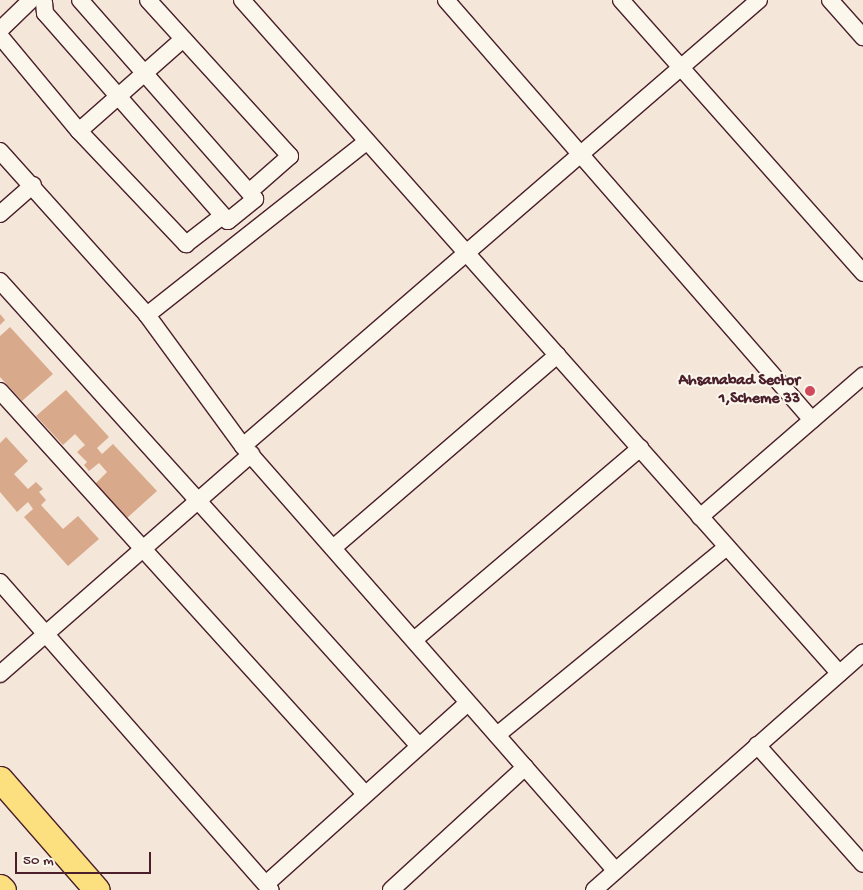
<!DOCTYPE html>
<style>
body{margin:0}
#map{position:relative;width:863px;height:890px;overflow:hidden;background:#f4e7d9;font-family:"Gochi Hand",sans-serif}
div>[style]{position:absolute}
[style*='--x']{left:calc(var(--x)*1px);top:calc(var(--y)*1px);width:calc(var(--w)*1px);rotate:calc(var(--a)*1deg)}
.building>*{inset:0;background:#d9a98b}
.roads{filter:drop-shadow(1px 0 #4a1f2b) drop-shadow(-1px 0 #4a1f2b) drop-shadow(0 1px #4a1f2b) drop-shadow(0 -1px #4a1f2b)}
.street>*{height:16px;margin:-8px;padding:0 8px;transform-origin:8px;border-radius:8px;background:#fbf7ec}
.primary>*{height:25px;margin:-12.5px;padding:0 12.5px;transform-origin:12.5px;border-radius:12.5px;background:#fce080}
.dots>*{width:14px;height:14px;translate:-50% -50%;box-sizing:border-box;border:2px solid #fbf7ec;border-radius:50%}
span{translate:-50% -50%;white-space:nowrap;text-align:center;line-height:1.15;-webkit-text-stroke:4px #fbf7ec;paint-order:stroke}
.poi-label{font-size:16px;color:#4a1f2b;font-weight:700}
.right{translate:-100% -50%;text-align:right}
.scale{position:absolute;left:15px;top:852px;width:136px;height:22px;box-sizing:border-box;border:2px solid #4a1f2b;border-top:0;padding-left:6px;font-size:15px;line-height:18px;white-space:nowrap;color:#4a1f2b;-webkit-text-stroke:4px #fbf7ec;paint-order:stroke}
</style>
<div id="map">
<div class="building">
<div style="clip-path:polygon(0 314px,5px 320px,0 325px)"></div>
<div style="clip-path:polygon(10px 327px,53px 374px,22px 401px,0 377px,0 336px)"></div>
<div style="clip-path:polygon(66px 390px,109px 437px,97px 448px,102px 454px,113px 444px,157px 491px,127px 518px,95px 484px,107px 472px,99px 463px,89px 471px,84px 465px,87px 462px,77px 452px,85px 445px,75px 434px,63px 445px,36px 416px)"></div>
<div style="clip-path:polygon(6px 437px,28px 461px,14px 474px,28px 489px,36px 482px,43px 489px,39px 492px,46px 500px,41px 505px,63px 529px,78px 516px,99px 539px,68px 566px,24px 517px,33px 509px,28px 502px,17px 512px,0 492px,0 443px)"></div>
</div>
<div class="roads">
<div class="street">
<div style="--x:148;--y:0;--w:211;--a:47.7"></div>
<div style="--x:290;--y:156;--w:53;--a:138.8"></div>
<div style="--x:242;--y:0;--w:900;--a:48.42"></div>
<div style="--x:446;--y:0;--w:557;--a:48.93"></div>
<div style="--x:621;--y:0;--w:365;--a:48.4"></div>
<div style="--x:830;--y:0;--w:50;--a:48.3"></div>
<div style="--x:44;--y:2;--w:11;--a:85"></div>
<div style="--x:45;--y:13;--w:277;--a:48.7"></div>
<div style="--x:228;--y:221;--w:35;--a:-39"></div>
<div style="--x:255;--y:199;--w:265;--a:-131.3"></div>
<div style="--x:0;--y:30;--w:42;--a:-44"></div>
<div style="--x:0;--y:36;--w:124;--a:50.3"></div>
<div style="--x:79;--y:131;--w:156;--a:46.6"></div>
<div style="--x:186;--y:244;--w:44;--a:-37.6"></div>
<div style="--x:79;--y:131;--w:139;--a:-41.5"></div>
<div style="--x:0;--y:151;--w:220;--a:48.1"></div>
<div style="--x:147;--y:315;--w:162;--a:53.8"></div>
<div style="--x:243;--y:446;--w:565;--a:48.73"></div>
<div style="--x:0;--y:214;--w:44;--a:-41.3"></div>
<div style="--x:0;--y:281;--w:626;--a:47.98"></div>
<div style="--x:147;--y:315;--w:280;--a:-38.3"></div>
<div style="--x:0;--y:391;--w:544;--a:47.83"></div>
<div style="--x:243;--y:446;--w:682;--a:-40.84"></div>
<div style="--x:700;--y:517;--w:216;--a:-40.9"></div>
<div style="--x:333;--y:548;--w:296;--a:-40.7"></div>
<div style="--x:0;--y:582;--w:410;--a:48.7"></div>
<div style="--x:414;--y:640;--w:297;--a:-40.3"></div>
<div style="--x:0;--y:674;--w:334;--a:-41.2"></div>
<div style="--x:497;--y:735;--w:297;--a:-39.3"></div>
<div style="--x:757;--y:745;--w:159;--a:48.3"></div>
<div style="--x:266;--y:884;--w:271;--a:-41.9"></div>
<div style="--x:391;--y:890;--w:182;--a:-42.5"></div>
<div style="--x:594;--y:890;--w:359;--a:-41.4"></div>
</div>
<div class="primary">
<div style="--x:0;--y:779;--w:147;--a:48.9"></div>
<div style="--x:0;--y:887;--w:4;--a:45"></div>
</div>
</div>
<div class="dots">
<div style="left:810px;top:391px;background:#d1495b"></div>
</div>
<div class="poi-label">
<span class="right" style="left:800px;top:391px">Ahsanabad Sector<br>1,Scheme 33</span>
</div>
<div class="scale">50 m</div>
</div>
